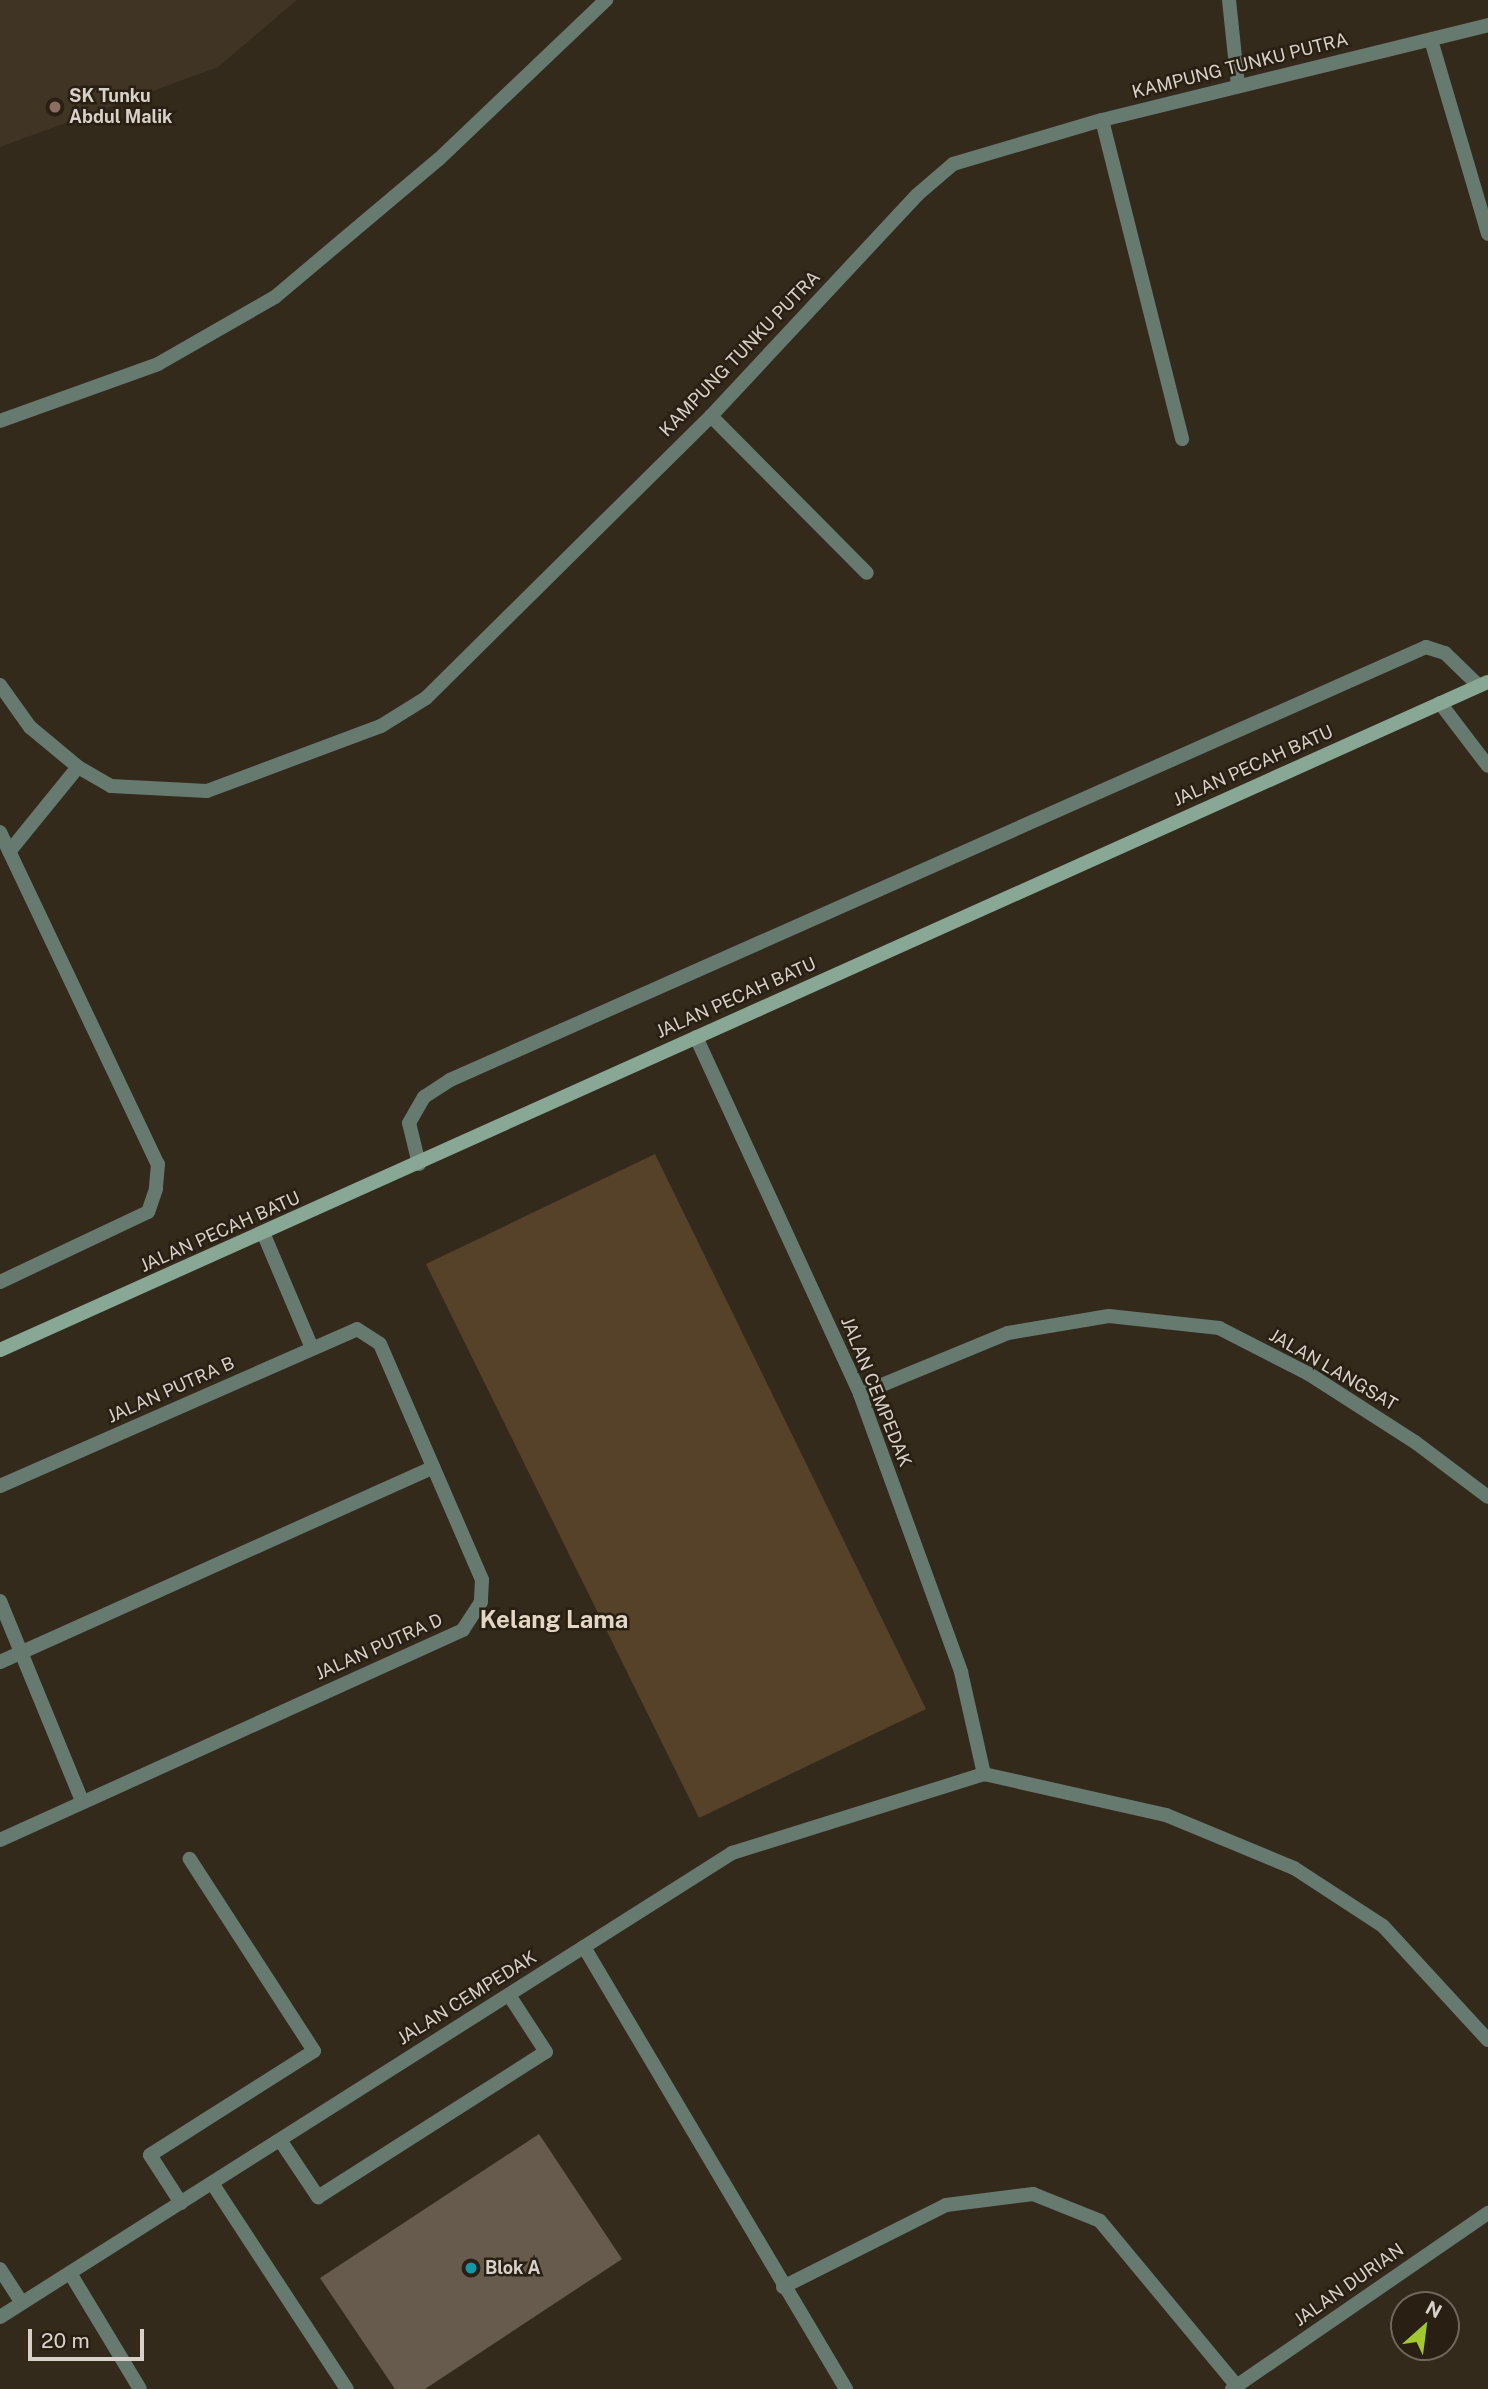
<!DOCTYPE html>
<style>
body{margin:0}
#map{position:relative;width:1488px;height:2389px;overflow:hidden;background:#332a1c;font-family:"Public Sans",sans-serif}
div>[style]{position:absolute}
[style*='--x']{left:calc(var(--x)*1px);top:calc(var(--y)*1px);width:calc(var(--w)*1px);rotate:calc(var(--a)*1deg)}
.education>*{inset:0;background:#403425}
.green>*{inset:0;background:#554229}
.building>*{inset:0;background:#665b4c}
.lane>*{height:14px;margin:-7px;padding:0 7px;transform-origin:7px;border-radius:7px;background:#677a6f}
.street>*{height:14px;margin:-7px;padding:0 7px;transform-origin:7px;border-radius:7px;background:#677a6f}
.secondary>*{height:14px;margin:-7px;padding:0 7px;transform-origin:7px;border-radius:7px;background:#88a794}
.dots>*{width:19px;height:19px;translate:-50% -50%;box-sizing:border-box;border:4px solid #292013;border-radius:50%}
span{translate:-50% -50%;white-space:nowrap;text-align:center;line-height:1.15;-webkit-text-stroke:5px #292013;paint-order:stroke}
.street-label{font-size:18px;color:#d7d1c9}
.poi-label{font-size:18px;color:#d7d1c9;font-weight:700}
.left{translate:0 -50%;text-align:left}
.district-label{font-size:24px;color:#e3d6c5;font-weight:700}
.north{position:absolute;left:1390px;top:2291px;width:70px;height:70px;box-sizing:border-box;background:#292013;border:2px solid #6f675c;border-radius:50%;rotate:28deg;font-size:19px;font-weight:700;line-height:28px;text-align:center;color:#d7d1c9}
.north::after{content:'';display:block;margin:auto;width:24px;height:32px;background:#a1c92a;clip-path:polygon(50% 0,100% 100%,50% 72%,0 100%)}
.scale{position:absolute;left:28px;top:2329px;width:116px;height:32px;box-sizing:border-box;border:4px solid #d7d1c9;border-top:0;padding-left:9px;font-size:21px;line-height:24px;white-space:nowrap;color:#d7d1c9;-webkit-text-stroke:5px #292013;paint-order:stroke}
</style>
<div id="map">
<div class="education">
<div style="clip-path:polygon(0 0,297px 0,218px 67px,0 147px)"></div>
</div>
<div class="green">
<div style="clip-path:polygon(655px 1154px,926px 1709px,699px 1818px,426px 1264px)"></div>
</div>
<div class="building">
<div style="clip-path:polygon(539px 2134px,622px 2259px,425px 2389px,395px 2389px,320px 2278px)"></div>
</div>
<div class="lane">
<div style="--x:0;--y:1601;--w:216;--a:67.7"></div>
<div style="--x:0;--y:1662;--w:475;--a:-24.2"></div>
<div style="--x:280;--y:2140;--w:69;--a:56.3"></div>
<div style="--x:318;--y:2197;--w:270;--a:-32.5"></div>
<div style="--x:546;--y:2052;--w:68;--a:-123"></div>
<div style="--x:181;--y:2203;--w:57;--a:-122.9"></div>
<div style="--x:150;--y:2155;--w:194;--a:-32.4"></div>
<div style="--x:314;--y:2051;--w:229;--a:-122.9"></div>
</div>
<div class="street">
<div style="--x:1229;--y:0;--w:85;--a:84"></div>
<div style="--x:1431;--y:40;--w:202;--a:73.6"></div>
<div style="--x:1102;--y:120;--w:329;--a:75.9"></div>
<div style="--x:711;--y:416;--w:221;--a:45.2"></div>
<div style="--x:0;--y:421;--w:168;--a:-19.8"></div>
<div style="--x:158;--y:364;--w:135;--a:-29.8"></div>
<div style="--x:275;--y:297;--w:214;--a:-40.1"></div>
<div style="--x:439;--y:159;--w:231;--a:-43.6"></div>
<div style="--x:0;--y:685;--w:52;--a:54.5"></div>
<div style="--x:30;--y:727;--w:62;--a:39.8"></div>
<div style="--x:78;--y:767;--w:109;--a:129.1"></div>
<div style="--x:1440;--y:703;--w:79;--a:52.7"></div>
<div style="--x:78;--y:767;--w:38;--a:30"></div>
<div style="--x:111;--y:786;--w:96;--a:3"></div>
<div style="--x:207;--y:791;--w:186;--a:-20.5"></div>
<div style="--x:381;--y:726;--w:53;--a:-31.9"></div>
<div style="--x:426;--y:698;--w:401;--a:-44.7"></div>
<div style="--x:711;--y:416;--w:302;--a:-47"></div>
<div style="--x:917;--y:195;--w:48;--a:-40.7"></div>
<div style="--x:953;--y:164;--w:155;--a:-16.5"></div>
<div style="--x:1102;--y:120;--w:398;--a:-13.8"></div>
<div style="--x:0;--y:832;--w:368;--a:64.6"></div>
<div style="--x:158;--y:1164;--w:25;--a:95"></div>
<div style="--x:156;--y:1189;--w:24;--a:109"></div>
<div style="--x:148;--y:1212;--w:164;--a:154.7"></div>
<div style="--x:696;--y:1037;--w:393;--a:65.3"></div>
<div style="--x:860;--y:1394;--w:296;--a:70"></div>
<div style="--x:961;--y:1672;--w:105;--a:77.3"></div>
<div style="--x:419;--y:1164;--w:42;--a:-103.7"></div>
<div style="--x:409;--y:1123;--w:30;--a:-60"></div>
<div style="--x:424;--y:1097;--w:31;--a:-33"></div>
<div style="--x:450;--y:1080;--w:1068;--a:-23.92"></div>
<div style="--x:1426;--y:647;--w:20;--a:18"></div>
<div style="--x:1445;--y:653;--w:47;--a:44.1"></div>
<div style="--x:264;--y:1235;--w:123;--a:67"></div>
<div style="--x:860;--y:1394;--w:160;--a:-22.4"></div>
<div style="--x:1008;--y:1333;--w:102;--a:-9.6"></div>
<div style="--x:1109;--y:1316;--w:111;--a:6.2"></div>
<div style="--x:1219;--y:1328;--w:101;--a:27.1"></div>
<div style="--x:1309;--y:1374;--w:126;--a:32.7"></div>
<div style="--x:1415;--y:1442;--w:91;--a:37"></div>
<div style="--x:0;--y:1486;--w:390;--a:-23.7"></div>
<div style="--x:357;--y:1329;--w:27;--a:33"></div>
<div style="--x:380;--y:1344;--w:257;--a:66.6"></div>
<div style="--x:482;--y:1580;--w:22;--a:93"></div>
<div style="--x:481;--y:1602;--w:33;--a:123"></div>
<div style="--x:463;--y:1630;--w:508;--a:155.6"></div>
<div style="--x:584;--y:1947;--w:514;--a:59.34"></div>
<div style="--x:212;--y:2183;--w:246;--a:56.8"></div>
<div style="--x:0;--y:2269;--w:40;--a:57.1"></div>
<div style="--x:70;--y:2273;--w:135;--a:58.9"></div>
<div style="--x:783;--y:2287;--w:182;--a:-26.7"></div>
<div style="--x:946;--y:2205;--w:88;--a:-7.2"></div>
<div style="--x:1033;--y:2194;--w:72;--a:21.9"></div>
<div style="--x:1100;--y:2221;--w:214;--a:50.3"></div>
<div style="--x:0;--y:2317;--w:867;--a:-32.37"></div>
<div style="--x:732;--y:1853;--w:264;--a:-17.4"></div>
<div style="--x:984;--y:1774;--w:187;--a:12.7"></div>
<div style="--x:1166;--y:1815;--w:139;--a:22.5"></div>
<div style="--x:1294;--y:1868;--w:106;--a:33.1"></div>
<div style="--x:1383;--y:1926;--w:155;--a:47.4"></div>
<div style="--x:1232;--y:2389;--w:311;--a:-34.5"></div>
</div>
<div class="secondary">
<div style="--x:0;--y:1350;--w:1631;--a:-24.18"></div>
</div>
<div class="dots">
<div style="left:55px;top:107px;background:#8d6e63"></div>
<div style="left:471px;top:2268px;background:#0f9aa8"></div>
</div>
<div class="street-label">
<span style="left:1240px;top:66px;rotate:-14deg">KAMPUNG TUNKU PUTRA</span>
<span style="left:740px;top:354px;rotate:-46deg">KAMPUNG TUNKU PUTRA</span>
<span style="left:1253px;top:766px;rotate:-24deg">JALAN PECAH BATU</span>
<span style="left:736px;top:998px;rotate:-24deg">JALAN PECAH BATU</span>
<span style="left:220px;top:1232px;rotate:-24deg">JALAN PECAH BATU</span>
<span style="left:1333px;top:1370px;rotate:30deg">JALAN LANGSAT</span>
<span style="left:171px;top:1390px;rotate:-24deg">JALAN PUTRA B</span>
<span style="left:876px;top:1392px;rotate:68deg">JALAN CEMPEDAK</span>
<span style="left:379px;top:1647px;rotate:-24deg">JALAN PUTRA D</span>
<span style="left:467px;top:1998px;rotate:-32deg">JALAN CEMPEDAK</span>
<span style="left:1349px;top:2285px;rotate:-35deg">JALAN DURIAN</span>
</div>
<div class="poi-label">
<span class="left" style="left:69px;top:107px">SK Tunku<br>Abdul Malik</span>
<span class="left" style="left:485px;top:2268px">Blok A</span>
</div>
<div class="district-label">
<span style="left:554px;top:1620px">Kelang Lama</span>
</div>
<div class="north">N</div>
<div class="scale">20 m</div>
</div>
